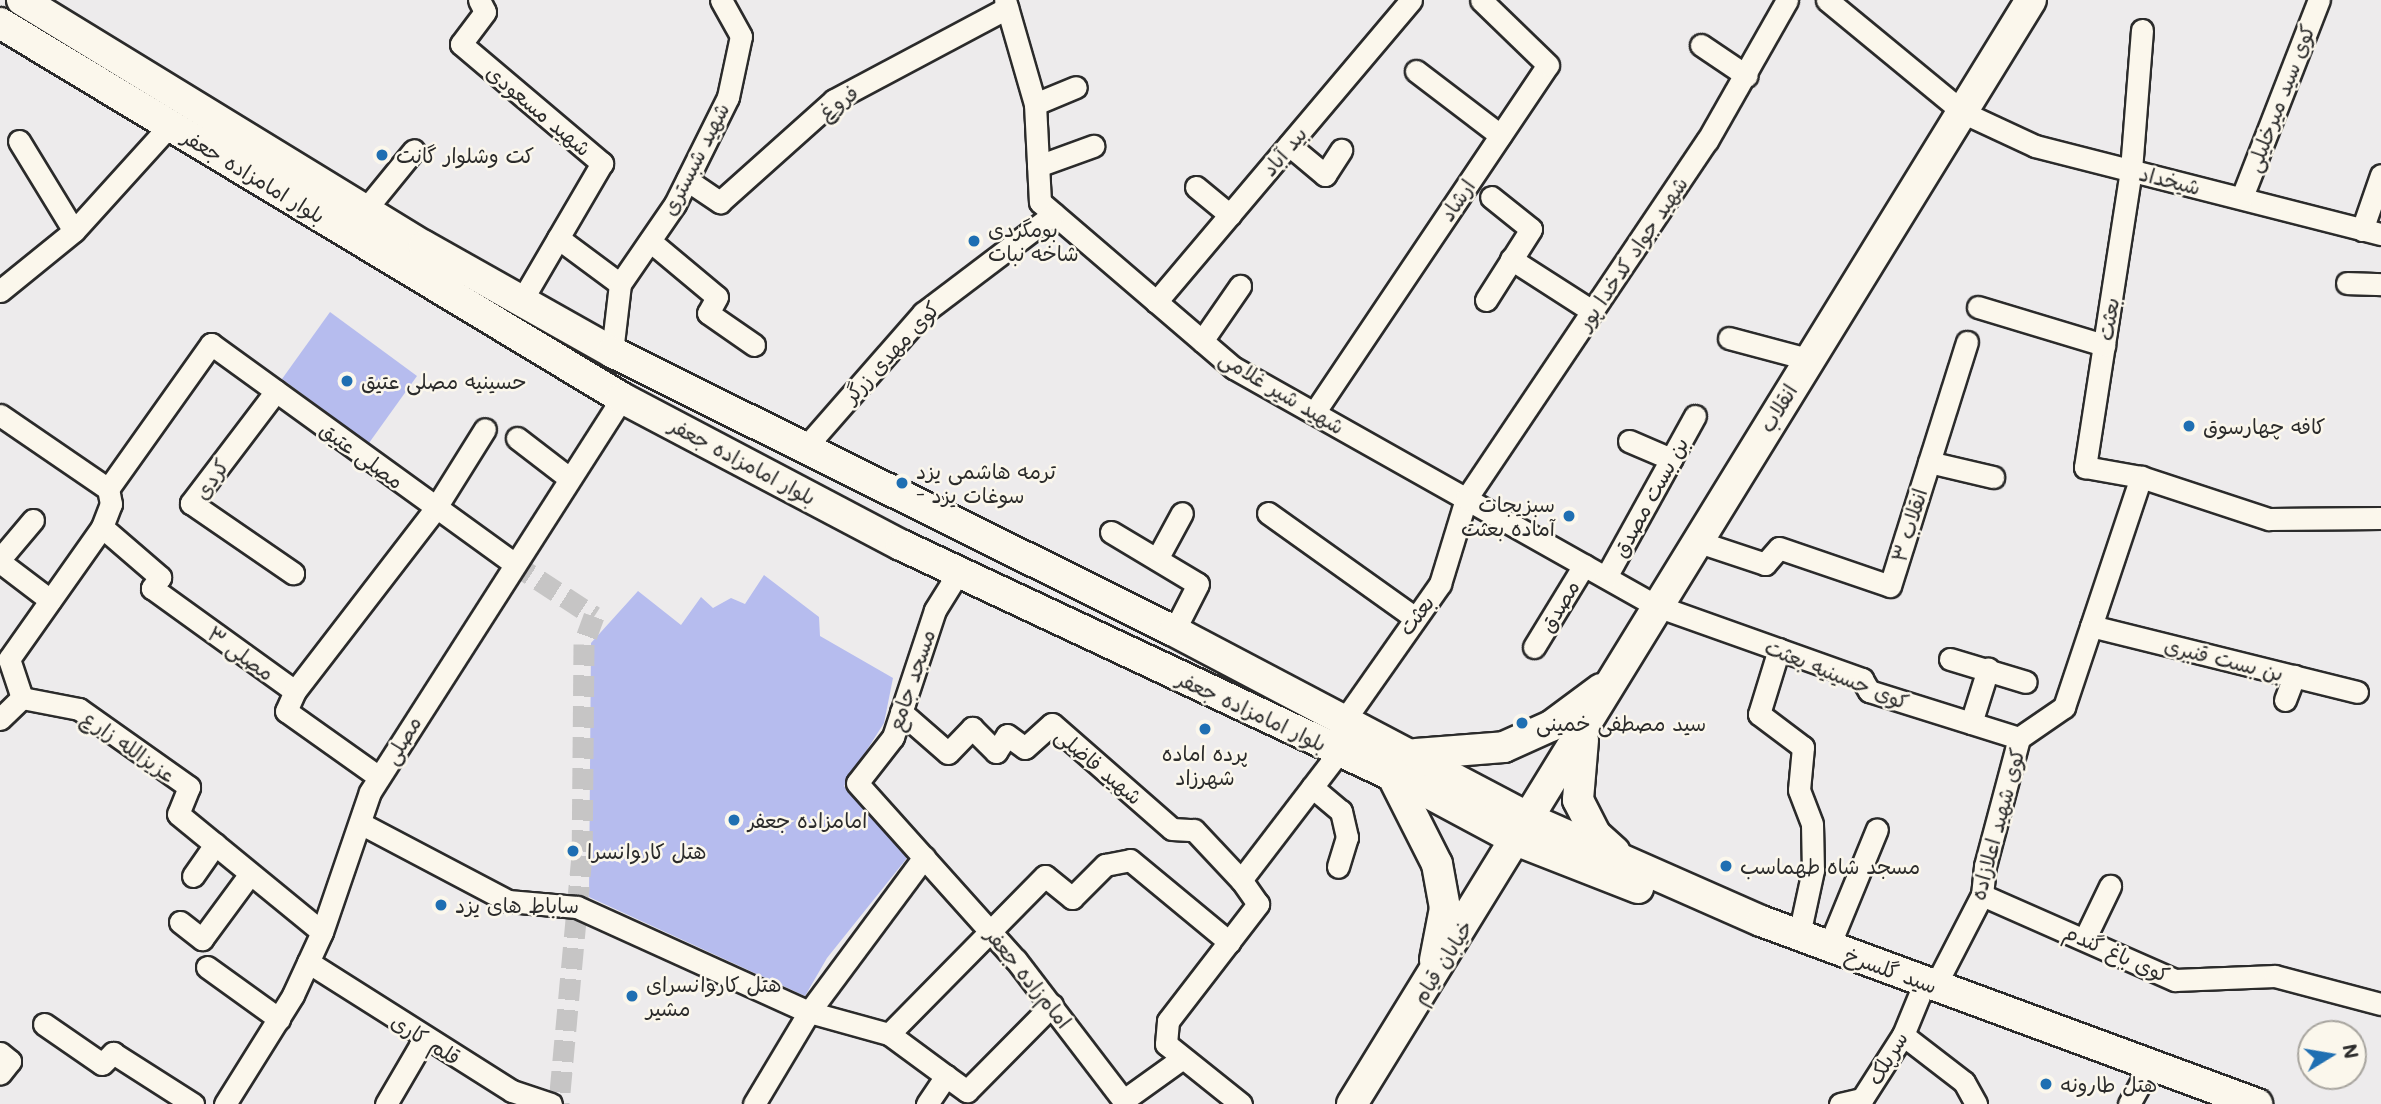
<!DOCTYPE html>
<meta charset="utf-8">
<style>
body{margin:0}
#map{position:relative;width:2381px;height:1104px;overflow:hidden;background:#edebec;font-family:Mali,"Playpen Sans Arabic",sans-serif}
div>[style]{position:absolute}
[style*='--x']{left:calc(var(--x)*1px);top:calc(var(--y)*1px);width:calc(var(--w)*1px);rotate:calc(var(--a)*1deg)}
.building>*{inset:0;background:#b6bcee}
.minor-tunnel>*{height:21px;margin-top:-10.5px;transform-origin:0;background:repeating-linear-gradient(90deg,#c6c5c5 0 21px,transparent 0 31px)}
.roads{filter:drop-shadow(2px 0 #2b2b2b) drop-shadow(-2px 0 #2b2b2b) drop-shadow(0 2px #2b2b2b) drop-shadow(0 -2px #2b2b2b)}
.minor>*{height:21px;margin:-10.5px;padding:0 10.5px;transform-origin:10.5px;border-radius:10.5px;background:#fbf7ec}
.secondary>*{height:30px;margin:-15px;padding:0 15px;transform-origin:15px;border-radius:15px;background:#fbf7ec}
.dots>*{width:19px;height:19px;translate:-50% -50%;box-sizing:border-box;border:4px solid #fbf7ec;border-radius:50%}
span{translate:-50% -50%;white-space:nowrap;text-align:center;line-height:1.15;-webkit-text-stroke:5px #fbf7ec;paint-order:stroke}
.street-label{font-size:21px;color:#2b2b2b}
.poi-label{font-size:21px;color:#2b2b2b}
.left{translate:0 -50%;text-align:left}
.right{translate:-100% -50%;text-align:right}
.north{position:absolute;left:2297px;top:1020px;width:70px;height:70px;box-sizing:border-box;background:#fbf7ec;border:2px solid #a8a59f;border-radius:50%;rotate:79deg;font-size:19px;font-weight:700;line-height:28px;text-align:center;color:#2b2b2b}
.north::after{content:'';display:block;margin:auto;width:24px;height:32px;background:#1f6fb2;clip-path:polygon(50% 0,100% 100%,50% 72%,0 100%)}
</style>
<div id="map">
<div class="building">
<div style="clip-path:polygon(330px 312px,417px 376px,369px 443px,282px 379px)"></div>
<div style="clip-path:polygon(764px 575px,819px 617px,820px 636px,893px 678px,884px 723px,844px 786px,907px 858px,827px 958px,805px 996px,589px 897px,591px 643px,638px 591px,681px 625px,701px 597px,713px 608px,731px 598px,745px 604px)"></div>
</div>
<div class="minor-tunnel">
<div style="--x:513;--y:563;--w:97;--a:33.2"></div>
<div style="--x:594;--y:616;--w:30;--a:110"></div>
<div style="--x:584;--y:644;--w:211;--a:90.5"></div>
<div style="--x:582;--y:855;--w:250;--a:95.3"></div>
</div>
<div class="roads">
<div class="minor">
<div style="--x:479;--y:0;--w:13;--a:63"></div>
<div style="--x:485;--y:12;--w:40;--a:127"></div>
<div style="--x:461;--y:44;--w:185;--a:40.2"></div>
<div style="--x:602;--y:163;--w:159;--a:120.3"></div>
<div style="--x:1005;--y:0;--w:108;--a:73.9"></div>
<div style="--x:1035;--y:104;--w:98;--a:87.1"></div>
<div style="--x:1040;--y:202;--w:255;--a:40.6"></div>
<div style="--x:1234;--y:368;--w:485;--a:29.4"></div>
<div style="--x:1657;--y:606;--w:218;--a:19.6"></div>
<div style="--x:1862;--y:679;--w:14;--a:60"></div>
<div style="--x:1869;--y:691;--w:157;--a:17.4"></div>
<div style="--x:1827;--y:0;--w:178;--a:39.5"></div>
<div style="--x:1964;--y:113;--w:78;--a:24.9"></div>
<div style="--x:2035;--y:146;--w:357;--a:14.3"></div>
<div style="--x:2142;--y:30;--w:140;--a:94.5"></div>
<div style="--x:2131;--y:170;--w:301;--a:98.8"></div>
<div style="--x:2085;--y:467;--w:57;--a:10.1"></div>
<div style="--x:2141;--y:477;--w:135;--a:18.2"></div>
<div style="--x:2269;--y:519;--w:112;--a:-0.5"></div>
<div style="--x:1701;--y:45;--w:55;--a:34"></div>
<div style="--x:1416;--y:71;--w:106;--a:37.3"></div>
<div style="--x:1035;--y:104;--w:44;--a:-22.5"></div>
<div style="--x:19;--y:141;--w:105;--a:58.6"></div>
<div style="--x:1289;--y:145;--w:47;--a:39.8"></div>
<div style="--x:1325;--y:175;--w:30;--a:-57"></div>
<div style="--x:1038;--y:166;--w:59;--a:-20"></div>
<div style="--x:687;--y:180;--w:40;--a:34"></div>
<div style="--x:720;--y:202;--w:153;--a:-41.8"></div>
<div style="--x:834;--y:100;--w:196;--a:-28"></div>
<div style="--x:1196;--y:187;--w:44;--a:39.5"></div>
<div style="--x:2242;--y:197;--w:212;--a:-68.7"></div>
<div style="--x:365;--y:210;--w:77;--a:-50.8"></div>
<div style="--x:2362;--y:230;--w:58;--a:-70.9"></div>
<div style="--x:558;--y:238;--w:77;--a:36.6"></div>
<div style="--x:650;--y:241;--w:87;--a:39.9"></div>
<div style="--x:717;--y:297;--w:18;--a:119"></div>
<div style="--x:708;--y:313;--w:56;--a:34.8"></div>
<div style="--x:1511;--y:259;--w:96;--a:32.7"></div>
<div style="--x:2347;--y:283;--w:34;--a:2"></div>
<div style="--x:0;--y:291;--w:95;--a:-39"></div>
<div style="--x:74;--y:231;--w:143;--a:-47.8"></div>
<div style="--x:1486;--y:300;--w:84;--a:-57.6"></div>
<div style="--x:1531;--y:229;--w:51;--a:-141.3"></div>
<div style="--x:1156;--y:302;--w:395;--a:-49.8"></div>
<div style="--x:1978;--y:307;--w:132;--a:16.8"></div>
<div style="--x:1729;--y:338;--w:82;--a:14.9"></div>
<div style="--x:1202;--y:341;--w:67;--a:-55.4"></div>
<div style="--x:612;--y:352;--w:68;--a:-83.3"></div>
<div style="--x:620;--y:284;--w:97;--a:-55.5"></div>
<div style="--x:675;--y:204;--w:119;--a:-63.6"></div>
<div style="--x:728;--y:97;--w:62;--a:-78"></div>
<div style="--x:741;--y:36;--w:41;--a:-119.1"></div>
<div style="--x:276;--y:391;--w:141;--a:127.2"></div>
<div style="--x:191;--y:503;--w:124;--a:34.5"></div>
<div style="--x:1314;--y:413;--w:419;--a:-56.1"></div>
<div style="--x:1548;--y:65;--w:93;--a:-135.9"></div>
<div style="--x:0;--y:415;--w:131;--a:34.4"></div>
<div style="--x:517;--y:438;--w:66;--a:37.6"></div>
<div style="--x:1629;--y:441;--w:46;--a:23.2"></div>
<div style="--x:804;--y:449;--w:181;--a:-48.8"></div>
<div style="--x:923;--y:313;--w:164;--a:-37.1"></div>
<div style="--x:1929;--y:462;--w:66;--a:13.2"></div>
<div style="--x:1268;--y:513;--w:181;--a:35.5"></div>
<div style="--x:102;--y:527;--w:77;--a:40.8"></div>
<div style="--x:160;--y:577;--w:14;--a:126"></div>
<div style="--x:152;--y:588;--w:176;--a:35.8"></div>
<div style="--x:295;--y:691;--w:22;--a:114"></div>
<div style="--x:286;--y:711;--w:114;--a:35.4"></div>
<div style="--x:1111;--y:532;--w:101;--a:30.9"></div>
<div style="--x:1198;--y:584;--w:53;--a:117.1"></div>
<div style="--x:1696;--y:541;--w:73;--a:18.4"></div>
<div style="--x:1765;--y:564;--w:21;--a:-49"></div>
<div style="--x:1779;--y:548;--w:117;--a:18.9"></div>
<div style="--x:1890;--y:586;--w:256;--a:-72.5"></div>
<div style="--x:0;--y:559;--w:51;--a:-49.8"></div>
<div style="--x:1157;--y:559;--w:52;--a:-61.5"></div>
<div style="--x:0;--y:562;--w:63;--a:37.2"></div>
<div style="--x:958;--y:573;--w:44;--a:121.9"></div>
<div style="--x:935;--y:610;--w:134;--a:108.3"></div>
<div style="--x:893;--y:737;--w:58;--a:128"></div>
<div style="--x:857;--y:783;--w:238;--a:48.1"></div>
<div style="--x:1016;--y:960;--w:181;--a:52.6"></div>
<div style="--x:1606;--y:577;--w:184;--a:-61.1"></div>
<div style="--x:2091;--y:626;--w:274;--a:13.9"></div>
<div style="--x:1534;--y:647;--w:96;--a:-58.6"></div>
<div style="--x:1779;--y:649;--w:68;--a:107.1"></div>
<div style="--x:1759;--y:714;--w:55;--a:36.9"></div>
<div style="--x:1803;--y:747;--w:43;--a:95.3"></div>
<div style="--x:1799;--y:790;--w:36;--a:69"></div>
<div style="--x:1812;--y:824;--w:46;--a:88.8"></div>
<div style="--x:1813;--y:870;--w:66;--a:102.2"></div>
<div style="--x:1950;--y:659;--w:79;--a:16.8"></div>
<div style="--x:295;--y:691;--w:230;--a:-52.4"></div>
<div style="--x:435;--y:509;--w:94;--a:-58"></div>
<div style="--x:22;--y:698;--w:41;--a:-108.4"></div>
<div style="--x:9;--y:659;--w:161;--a:-54.8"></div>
<div style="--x:102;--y:527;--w:25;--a:-69"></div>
<div style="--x:111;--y:504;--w:15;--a:-101"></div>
<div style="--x:108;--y:489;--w:178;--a:-54.6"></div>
<div style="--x:211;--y:344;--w:373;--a:35.9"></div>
<div style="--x:22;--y:698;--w:58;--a:10.9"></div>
<div style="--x:79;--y:709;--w:135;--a:35.3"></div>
<div style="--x:189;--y:787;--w:29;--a:112"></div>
<div style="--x:178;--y:814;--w:186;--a:39.3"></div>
<div style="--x:2285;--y:700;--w:26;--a:-69"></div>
<div style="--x:901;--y:712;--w:62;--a:41.1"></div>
<div style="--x:948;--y:753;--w:35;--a:-46"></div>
<div style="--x:972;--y:728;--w:34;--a:45"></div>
<div style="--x:996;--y:752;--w:20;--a:-57"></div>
<div style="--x:1007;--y:735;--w:22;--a:36"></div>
<div style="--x:1025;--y:748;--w:36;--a:-42"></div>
<div style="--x:1052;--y:724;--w:159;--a:41.2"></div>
<div style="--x:1172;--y:829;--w:22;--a:3"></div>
<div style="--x:1194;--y:830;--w:69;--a:46.8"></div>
<div style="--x:0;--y:719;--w:30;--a:-44"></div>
<div style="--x:1343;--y:722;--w:169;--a:-54.9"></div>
<div style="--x:1440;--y:584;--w:89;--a:-73"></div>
<div style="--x:1466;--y:499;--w:432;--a:-56.1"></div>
<div style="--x:1707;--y:141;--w:162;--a:-60.4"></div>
<div style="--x:1971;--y:723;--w:57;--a:-72.5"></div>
<div style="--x:1312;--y:787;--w:38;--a:40"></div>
<div style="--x:1341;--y:811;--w:27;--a:77"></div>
<div style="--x:1347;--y:837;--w:31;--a:107"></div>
<div style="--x:360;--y:823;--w:167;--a:27.8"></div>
<div style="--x:508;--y:901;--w:69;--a:5"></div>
<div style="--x:577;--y:907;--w:255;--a:24.4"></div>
<div style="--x:809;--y:1012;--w:83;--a:15.4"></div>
<div style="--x:889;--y:1034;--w:222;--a:-45.4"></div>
<div style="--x:1045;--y:876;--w:35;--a:39"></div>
<div style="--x:1072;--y:898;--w:47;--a:-45"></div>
<div style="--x:1105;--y:865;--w:25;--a:-11"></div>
<div style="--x:1130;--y:860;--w:129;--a:39.6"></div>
<div style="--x:193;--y:876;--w:39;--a:-55"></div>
<div style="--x:1982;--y:895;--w:211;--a:23.8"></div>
<div style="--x:2175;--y:980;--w:100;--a:-2.3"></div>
<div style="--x:2275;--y:976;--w:110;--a:14.8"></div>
<div style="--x:180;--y:922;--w:28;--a:38"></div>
<div style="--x:202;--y:939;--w:81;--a:-53.6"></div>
<div style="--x:2085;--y:938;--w:58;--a:-64.3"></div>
<div style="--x:1829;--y:946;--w:126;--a:-67.7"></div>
<div style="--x:308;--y:962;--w:241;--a:32.3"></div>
<div style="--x:512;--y:1091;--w:41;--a:18.4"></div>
<div style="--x:207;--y:967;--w:89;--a:35.8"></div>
<div style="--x:1935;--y:986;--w:102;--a:-62.7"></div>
<div style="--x:1982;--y:895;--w:29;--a:-84"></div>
<div style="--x:1985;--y:866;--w:132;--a:-75.1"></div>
<div style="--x:2019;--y:738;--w:55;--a:-34.6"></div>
<div style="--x:2064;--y:707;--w:243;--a:-71.5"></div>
<div style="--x:44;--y:1024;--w:70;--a:34.6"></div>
<div style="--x:102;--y:1064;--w:16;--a:-45"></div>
<div style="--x:113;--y:1053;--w:95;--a:32.5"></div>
<div style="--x:889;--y:1034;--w:71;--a:36.4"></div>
<div style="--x:1903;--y:1035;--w:77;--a:37.6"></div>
<div style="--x:1964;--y:1082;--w:25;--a:61"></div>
<div style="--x:0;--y:1053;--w:13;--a:39"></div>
<div style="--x:10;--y:1061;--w:16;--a:128"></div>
<div style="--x:1124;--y:1100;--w:70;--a:-35.7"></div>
<div style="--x:225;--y:1104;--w:128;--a:-58"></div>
<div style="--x:293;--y:995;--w:69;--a:-65.3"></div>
<div style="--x:322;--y:932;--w:148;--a:-71.1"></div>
<div style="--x:370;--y:792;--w:468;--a:-57.4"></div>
<div style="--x:386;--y:1104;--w:75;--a:-59.7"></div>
<div style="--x:754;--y:1104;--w:107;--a:-59.1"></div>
<div style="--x:809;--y:1012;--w:193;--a:-53.4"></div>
<div style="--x:927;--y:1104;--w:34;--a:-56"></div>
<div style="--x:946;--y:1076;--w:26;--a:36"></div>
<div style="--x:967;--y:1091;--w:121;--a:-45.3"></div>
<div style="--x:1241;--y:1104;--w:96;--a:-141.3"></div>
<div style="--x:1166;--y:1044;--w:23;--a:-85"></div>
<div style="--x:1168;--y:1021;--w:148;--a:-52.4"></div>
<div style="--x:1258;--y:904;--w:29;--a:-125"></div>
<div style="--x:1241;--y:880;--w:161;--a:-52.6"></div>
<div style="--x:1840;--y:1104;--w:23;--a:-13"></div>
<div style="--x:1862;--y:1099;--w:76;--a:-57.4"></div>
<div style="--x:1903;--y:1035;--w:42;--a:-67.7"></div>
<div style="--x:2129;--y:1104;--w:29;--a:-61"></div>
</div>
<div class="secondary">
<div style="--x:22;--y:0;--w:471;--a:31.5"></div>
<div style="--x:424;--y:246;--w:216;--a:29.4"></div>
<div style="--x:612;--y:352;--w:627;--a:26.4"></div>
<div style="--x:1174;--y:631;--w:405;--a:27.8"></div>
<div style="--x:1532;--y:820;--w:250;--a:23.8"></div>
<div style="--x:1761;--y:921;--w:529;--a:20.25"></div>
<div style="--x:0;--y:23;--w:726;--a:31.09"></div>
<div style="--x:622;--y:398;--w:315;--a:27.8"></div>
<div style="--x:901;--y:545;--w:577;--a:25.14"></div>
<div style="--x:1423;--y:790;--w:108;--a:28.2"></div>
<div style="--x:1518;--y:841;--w:129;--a:21.4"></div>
<div style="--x:1583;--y:740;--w:60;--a:94.8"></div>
<div style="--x:1578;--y:800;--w:39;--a:63"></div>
<div style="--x:1596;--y:835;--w:25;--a:42"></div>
<div style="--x:1416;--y:754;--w:88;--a:-4.5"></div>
<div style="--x:1504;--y:747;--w:51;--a:-24.1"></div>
<div style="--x:1551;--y:726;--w:62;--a:-36.5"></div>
<div style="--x:1393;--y:777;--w:97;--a:63.2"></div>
<div style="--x:1437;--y:864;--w:45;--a:79.7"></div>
<div style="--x:1445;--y:908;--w:53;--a:100.9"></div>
<div style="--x:1352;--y:1104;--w:1296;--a:-58.41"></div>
</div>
</div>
<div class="dots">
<div style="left:382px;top:155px;background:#1f6fb2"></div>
<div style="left:974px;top:241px;background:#1f6fb2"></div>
<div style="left:347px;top:381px;background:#1f6fb2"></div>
<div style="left:2189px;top:426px;background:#1f6fb2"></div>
<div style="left:902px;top:483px;background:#1f6fb2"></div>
<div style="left:1569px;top:516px;background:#1f6fb2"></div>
<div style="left:1522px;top:723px;background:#1f6fb2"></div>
<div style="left:1205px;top:729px;background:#1f6fb2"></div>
<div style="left:734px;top:820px;background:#1f6fb2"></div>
<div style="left:573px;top:851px;background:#1f6fb2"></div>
<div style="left:1726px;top:866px;background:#1f6fb2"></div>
<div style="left:441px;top:905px;background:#1f6fb2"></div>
<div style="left:632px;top:996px;background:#1f6fb2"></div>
<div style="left:2046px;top:1084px;background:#1f6fb2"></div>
</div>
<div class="street-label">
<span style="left:2280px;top:98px;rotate:-69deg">کوی سید میرخلیلی</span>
<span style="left:838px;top:102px;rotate:-35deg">فروغ</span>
<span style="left:539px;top:110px;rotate:40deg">شهید مسعودی</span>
<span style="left:1284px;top:151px;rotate:-50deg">بید آباد</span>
<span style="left:695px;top:159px;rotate:-63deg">شهید شبستری</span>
<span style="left:254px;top:176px;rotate:31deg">بلوار امامزاده جعفر</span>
<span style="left:2170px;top:180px;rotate:14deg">شیخداد</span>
<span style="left:1457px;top:200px;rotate:-56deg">ارشاد</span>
<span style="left:1632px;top:253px;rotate:-56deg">شهید جواد کدخدا پور</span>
<span style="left:2108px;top:319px;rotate:-81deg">بعثت</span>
<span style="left:891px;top:352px;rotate:-47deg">کوی مهدی زرگر</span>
<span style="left:1282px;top:392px;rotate:31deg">شهید شیر غلامی</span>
<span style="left:1778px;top:408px;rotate:-59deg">انقلاب</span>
<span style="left:362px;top:455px;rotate:36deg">مصلی عتیق</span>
<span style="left:743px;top:461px;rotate:28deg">بلوار امامزاده جعفر</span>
<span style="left:211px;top:479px;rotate:-56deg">کردی</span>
<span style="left:1650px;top:497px;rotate:-61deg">بن بست مصدق</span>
<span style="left:1909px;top:525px;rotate:-73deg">انقلاب ۳</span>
<span style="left:1559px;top:606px;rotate:-59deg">مصدق</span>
<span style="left:1416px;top:615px;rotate:-53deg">بعثت</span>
<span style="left:241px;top:653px;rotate:36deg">مصلی ۳</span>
<span style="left:2224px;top:659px;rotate:14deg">بن بست قنبری</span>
<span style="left:1837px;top:674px;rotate:22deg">کوی حسینیه بعثت</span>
<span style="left:911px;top:680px;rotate:-71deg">مسجد جامع</span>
<span style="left:1252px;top:711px;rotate:25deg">بلوار امامزاده جعفر</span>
<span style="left:402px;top:740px;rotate:-59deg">مصلی</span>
<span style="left:129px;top:746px;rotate:35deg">عزیزالله زارع</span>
<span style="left:1099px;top:766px;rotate:40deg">شهید فاضلی</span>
<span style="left:1997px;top:824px;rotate:-75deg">کوی شهید اعلازاده</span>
<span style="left:2117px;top:953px;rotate:24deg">کوی باغ گندم</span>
<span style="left:1442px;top:962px;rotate:-58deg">خیابان قیام</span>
<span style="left:1891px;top:970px;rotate:20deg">سید گلسرخ</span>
<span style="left:1029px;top:978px;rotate:51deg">امام‌زاده جعفر</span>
<span style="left:426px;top:1039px;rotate:32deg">قلم کاری</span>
<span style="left:1887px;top:1058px;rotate:-59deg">سرپلک</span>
</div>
<div class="poi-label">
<span class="left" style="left:396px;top:155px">کت وشلوار گانت</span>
<span class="left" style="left:988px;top:241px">بومگردی<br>شاخه نبات</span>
<span class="left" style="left:361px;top:381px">حسینیه مصلی عتیق</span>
<span class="left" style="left:2203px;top:426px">کافه چهارسوق</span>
<span class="left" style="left:916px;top:483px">ترمه هاشمی یزد<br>- سوغات یزد</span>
<span class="right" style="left:1555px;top:516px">سبزیجات<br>آماده بعثت</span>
<span class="left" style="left:1536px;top:723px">سید مصطفی خمینی</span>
<span style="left:1205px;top:765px">پرده اماده<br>شهرزاد</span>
<span class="left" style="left:748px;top:820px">امامزاده جعفر</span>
<span class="left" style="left:587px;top:851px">هتل کاروانسرا</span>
<span class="left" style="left:1740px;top:866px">مسجد شاه طهماسب</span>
<span class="left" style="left:455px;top:905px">ساباط های یزد</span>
<span class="left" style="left:646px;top:996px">هتل کاروانسرای<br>مشیر</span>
<span class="left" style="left:2060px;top:1084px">هتل طارونه</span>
</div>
<div class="north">N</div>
</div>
